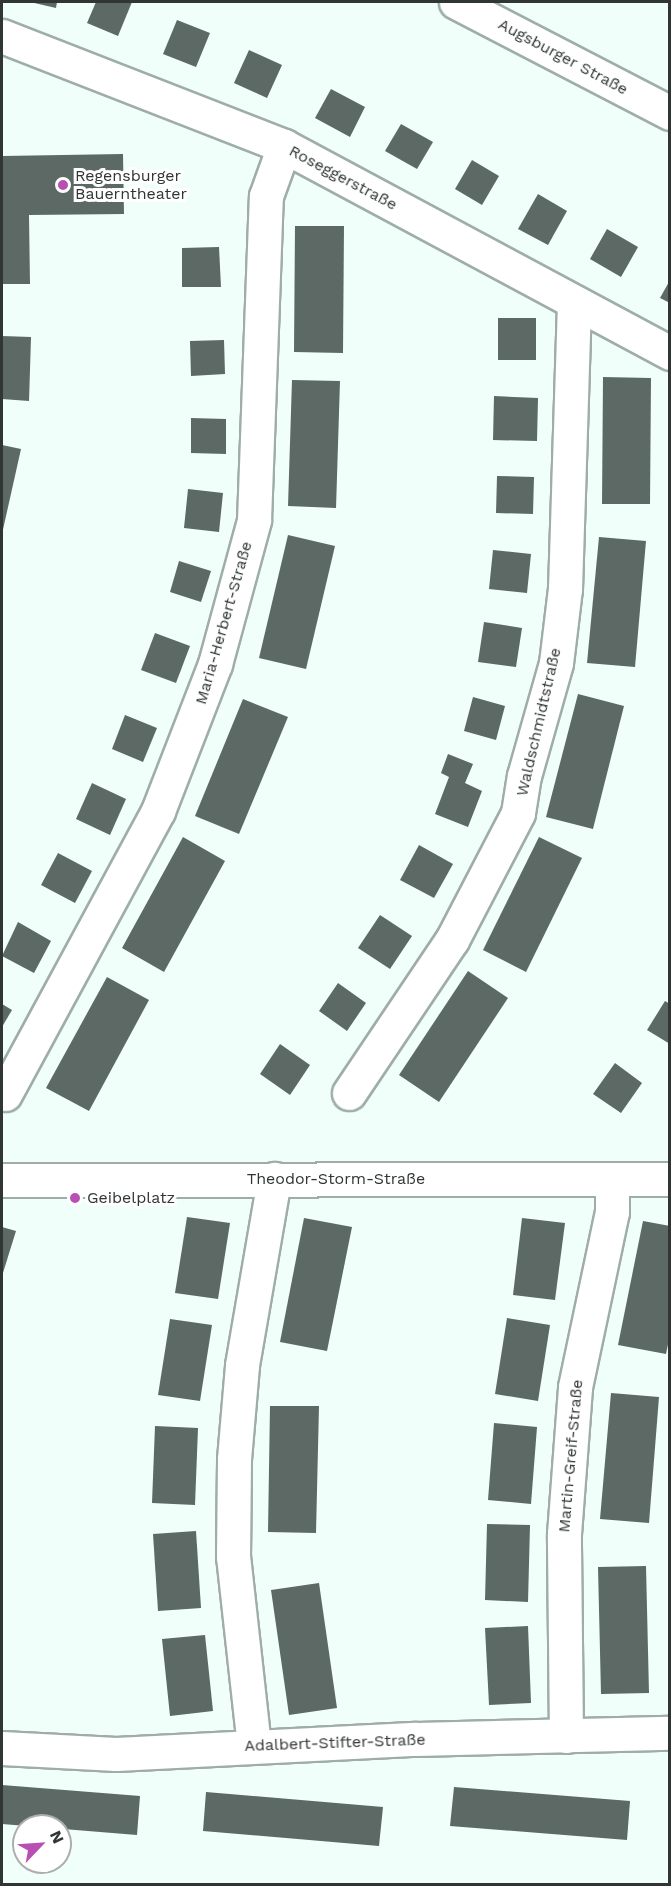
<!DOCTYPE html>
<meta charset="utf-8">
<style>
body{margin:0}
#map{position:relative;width:671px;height:1886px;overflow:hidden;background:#f0fffa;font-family:"Work Sans",sans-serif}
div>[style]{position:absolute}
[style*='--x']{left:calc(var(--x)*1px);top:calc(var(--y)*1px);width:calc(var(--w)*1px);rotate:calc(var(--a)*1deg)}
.building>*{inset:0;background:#5c6965}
.roads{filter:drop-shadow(2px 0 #9fada8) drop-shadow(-2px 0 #9fada8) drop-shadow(0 2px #9fada8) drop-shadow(0 -2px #9fada8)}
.minor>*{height:33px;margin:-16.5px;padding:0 16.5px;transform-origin:16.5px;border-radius:16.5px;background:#fff}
.tertiary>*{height:33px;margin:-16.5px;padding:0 16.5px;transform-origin:16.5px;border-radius:16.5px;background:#fff}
.dots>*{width:16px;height:16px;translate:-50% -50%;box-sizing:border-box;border:3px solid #fff;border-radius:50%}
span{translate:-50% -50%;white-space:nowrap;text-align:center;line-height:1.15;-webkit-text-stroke:6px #fff;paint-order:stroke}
.street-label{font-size:16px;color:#303634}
.poi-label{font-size:16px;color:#303634}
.left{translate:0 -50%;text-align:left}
.frame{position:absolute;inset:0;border:3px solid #303634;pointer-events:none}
.north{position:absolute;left:12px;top:1814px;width:60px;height:60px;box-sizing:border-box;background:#fff;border:2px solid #acafae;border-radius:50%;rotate:65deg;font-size:16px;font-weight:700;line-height:24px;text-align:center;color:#303634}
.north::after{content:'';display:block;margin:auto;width:21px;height:27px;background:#b850b4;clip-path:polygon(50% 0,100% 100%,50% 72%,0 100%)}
</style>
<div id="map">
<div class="building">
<div style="clip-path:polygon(30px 2px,57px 2px,56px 8px)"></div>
<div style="clip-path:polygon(96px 2px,132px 2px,118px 36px,87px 23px)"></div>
<div style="clip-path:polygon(177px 20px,210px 33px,196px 67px,163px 54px)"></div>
<div style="clip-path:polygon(249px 50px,282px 65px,267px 98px,234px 83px)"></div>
<div style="clip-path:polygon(331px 89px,365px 107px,350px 137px,315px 118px)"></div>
<div style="clip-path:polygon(401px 124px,433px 142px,417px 169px,385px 151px)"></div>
<div style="clip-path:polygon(123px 154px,124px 214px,29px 215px,30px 284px,2px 284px,2px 156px)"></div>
<div style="clip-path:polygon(472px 160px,499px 176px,482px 205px,455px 189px)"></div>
<div style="clip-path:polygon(538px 194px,567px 211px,548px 245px,518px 229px)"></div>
<div style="clip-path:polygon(295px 226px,344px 226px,343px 353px,294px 352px)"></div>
<div style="clip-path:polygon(607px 229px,638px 247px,621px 277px,590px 259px)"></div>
<div style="clip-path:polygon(219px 247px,221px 287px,182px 287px,182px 248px)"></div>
<div style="clip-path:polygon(670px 280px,670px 303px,660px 298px)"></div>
<div style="clip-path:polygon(498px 318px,536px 318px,536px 360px,498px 360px)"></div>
<div style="clip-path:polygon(2px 336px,31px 337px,29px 401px,2px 399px)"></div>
<div style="clip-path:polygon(224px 340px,225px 374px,191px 376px,190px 341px)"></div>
<div style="clip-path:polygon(603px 377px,651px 378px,650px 504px,602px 504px)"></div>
<div style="clip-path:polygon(292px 380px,340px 381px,336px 508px,288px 506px)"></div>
<div style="clip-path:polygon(494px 396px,538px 398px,537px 441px,493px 440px)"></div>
<div style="clip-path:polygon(191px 418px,226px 419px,226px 454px,191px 453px)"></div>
<div style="clip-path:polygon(2px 445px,21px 449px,2px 534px)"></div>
<div style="clip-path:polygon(497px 476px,534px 477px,533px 514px,496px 513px)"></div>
<div style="clip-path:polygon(188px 489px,223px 493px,219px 532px,184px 528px)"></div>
<div style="clip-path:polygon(288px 535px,335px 546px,306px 669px,259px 658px)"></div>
<div style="clip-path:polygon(599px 537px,646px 541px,635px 667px,587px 663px)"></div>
<div style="clip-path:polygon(493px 550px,531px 554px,527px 593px,489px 589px)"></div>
<div style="clip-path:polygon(179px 561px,211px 571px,201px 602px,170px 592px)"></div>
<div style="clip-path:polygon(484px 622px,522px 628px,516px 667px,478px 662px)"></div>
<div style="clip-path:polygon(155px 633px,190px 646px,176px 683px,141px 670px)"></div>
<div style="clip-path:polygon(578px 694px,624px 706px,593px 829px,546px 817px)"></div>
<div style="clip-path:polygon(473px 697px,505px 706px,496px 740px,464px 731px)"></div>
<div style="clip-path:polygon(243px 699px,288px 717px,239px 834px,195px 816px)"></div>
<div style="clip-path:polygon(125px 715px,157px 728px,143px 762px,112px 749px)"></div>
<div style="clip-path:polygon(448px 754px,473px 764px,465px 783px,482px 791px,468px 827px,435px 814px,449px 777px,441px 773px)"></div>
<div style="clip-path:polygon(92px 783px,126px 799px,110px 835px,76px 819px)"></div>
<div style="clip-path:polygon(183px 837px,225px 861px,164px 972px,122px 948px)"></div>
<div style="clip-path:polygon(539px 837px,582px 858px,526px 972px,483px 950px)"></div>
<div style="clip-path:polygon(419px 845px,453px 864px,434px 898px,400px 880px)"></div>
<div style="clip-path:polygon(58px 853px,92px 871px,75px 903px,41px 885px)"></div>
<div style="clip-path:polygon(380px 915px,412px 936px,390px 969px,358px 948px)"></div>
<div style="clip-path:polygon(18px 922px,51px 941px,34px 973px,2px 956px)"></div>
<div style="clip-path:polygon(468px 971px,508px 998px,439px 1102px,399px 1075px)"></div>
<div style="clip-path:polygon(107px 977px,149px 1000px,89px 1111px,46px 1088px)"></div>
<div style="clip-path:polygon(338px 983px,366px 1003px,347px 1031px,319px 1011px)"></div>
<div style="clip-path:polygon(665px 1001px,670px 1004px,670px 1044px,647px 1030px)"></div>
<div style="clip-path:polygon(2px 1004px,12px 1010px,2px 1027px)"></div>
<div style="clip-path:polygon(280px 1044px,310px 1065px,290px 1095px,260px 1074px)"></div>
<div style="clip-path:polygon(615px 1063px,642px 1083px,621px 1113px,593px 1094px)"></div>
<div style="clip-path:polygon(187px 1217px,230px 1223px,218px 1299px,175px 1293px)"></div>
<div style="clip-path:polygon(304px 1218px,352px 1227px,327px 1351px,280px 1342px)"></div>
<div style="clip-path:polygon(522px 1218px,565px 1223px,555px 1300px,513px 1295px)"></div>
<div style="clip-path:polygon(643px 1221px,670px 1226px,670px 1335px,666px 1354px,618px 1345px)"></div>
<div style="clip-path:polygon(2px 1227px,16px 1231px,2px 1276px)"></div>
<div style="clip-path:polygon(507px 1318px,550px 1325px,538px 1401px,495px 1394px)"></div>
<div style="clip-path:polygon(170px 1319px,212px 1325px,200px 1401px,158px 1395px)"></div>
<div style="clip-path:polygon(611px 1393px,659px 1397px,649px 1523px,600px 1519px)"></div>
<div style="clip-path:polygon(270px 1406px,319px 1406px,316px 1533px,268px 1532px)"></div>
<div style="clip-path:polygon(494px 1423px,537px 1427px,531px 1504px,488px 1500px)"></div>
<div style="clip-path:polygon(155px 1426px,198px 1428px,195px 1505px,152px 1503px)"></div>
<div style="clip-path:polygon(487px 1524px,530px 1525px,528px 1602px,485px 1600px)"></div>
<div style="clip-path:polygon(196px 1531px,201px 1608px,158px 1611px,153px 1534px)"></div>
<div style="clip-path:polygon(646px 1566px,649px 1693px,601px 1694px,598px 1567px)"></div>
<div style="clip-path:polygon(319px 1583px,337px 1708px,289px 1715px,271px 1590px)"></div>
<div style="clip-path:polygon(528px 1626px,531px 1703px,489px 1705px,485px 1628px)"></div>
<div style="clip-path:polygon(205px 1635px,213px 1711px,170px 1716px,162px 1639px)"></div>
<div style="clip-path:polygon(2px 1785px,140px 1796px,137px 1835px,2px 1824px)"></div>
<div style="clip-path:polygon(454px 1787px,630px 1801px,627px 1840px,450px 1826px)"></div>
<div style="clip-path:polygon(206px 1792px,383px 1807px,379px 1846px,203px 1831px)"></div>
</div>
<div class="roads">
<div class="minor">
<div style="--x:2;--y:36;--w:303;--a:21.3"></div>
<div style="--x:284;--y:146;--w:438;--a:28.2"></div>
<div style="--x:349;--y:1093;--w:184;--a:-56.1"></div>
<div style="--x:452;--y:940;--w:143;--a:-62.5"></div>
<div style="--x:518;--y:813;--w:37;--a:-81"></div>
<div style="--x:524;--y:776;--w:117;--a:-74.2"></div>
<div style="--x:556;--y:663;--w:75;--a:-83.1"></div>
<div style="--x:565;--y:589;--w:285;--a:-88.2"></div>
<div style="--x:5;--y:1094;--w:322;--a:-61.6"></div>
<div style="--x:158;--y:811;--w:158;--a:-68.8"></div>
<div style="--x:215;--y:664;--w:149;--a:-74.8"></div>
<div style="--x:254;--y:520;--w:324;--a:-87.9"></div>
<div style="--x:266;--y:196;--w:53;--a:-70.2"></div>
<div style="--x:566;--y:1736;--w:202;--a:-90.6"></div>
<div style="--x:564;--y:1534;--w:147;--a:-85.7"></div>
<div style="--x:575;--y:1387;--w:179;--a:-78.1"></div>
<div style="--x:612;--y:1212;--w:33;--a:-90"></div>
<div style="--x:254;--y:1746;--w:190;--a:-96.3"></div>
<div style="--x:233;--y:1557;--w:98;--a:-89.4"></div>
<div style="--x:234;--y:1459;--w:94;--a:-85.1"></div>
<div style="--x:242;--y:1365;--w:189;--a:-80.2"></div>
<div style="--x:2;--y:1748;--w:114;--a:3"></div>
<div style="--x:116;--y:1754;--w:300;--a:-2.9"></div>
<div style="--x:416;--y:1739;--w:254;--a:-1.4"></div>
</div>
<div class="tertiary">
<div style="--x:456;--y:2;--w:241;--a:27.4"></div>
<div style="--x:2;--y:1180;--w:668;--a:-0.09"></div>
</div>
</div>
<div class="dots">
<div style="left:63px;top:185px;background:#b850b4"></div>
<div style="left:75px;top:1198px;background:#b850b4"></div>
</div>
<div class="street-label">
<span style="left:563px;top:57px;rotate:28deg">Augsburger Straße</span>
<span style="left:343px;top:178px;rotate:28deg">Roseggerstraße</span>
<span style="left:224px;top:623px;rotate:-74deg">Maria-Herbert-Straße</span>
<span style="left:539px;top:722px;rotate:-77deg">Waldschmidtstraße</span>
<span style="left:336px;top:1179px">Theodor-Storm-Straße</span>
<span style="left:571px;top:1456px;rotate:-85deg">Martin-Greif-Straße</span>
<span style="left:335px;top:1743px;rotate:-2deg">Adalbert-Stifter-Straße</span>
</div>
<div class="poi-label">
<span class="left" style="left:75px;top:185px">Regensburger<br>Bauerntheater</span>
<span class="left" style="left:87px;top:1198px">Geibelplatz</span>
</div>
<div class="frame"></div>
<div class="north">N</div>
</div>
